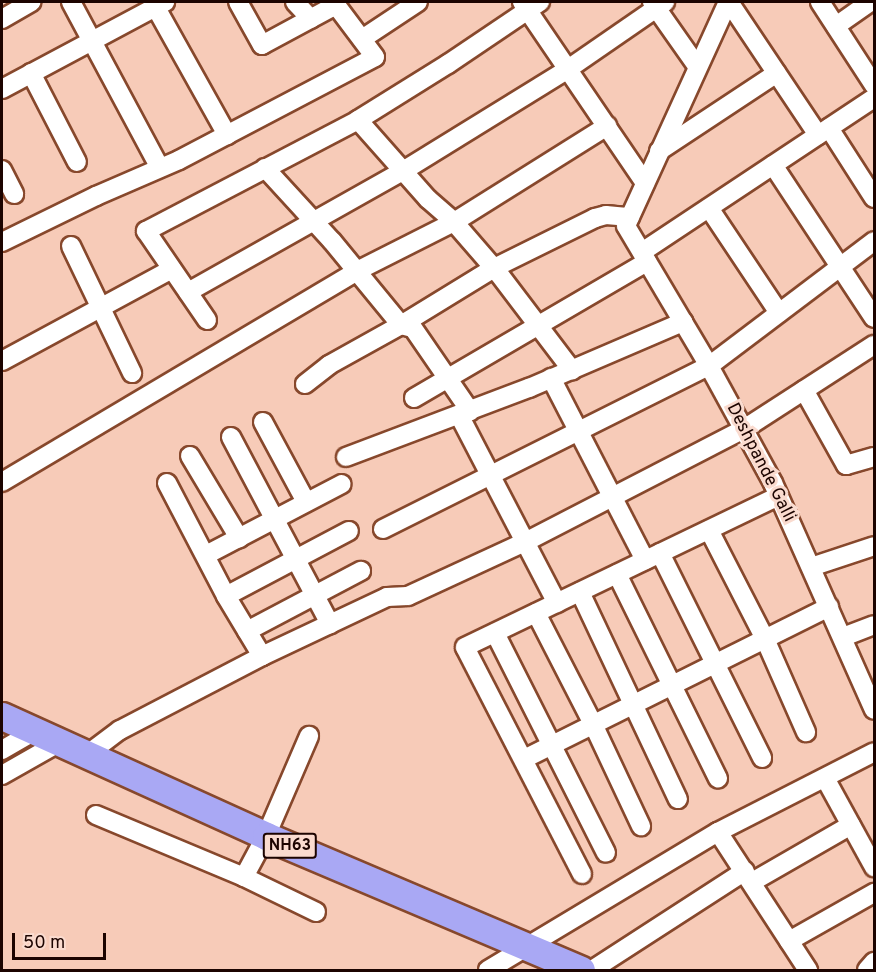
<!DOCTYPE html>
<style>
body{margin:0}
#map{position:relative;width:876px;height:972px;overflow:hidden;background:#f7cbb8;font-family:Overpass,sans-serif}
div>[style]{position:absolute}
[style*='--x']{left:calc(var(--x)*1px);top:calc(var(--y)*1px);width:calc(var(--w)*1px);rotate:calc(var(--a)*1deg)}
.roads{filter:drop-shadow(2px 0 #87482c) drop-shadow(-2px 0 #87482c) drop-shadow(0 2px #87482c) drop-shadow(0 -2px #87482c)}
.minor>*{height:18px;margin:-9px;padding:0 9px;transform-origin:9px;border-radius:9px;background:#fff}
.highway>*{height:27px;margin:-13.5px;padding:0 13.5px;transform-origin:13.5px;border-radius:13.5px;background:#a9a8f4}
span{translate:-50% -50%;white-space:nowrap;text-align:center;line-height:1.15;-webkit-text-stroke:6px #fadbcf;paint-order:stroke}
.shield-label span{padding:2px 4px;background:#fadbcf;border:2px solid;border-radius:4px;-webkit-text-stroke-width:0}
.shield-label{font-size:16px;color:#1c0400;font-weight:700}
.street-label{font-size:18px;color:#1c0400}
.frame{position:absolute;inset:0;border:3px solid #1c0400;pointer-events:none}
.scale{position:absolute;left:12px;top:933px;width:94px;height:27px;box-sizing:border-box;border:3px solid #1c0400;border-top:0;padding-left:8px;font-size:18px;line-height:21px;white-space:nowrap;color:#1c0400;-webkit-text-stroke:4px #fadbcf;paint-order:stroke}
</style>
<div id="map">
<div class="roads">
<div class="minor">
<div style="--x:71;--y:2;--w:188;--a:61.8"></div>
<div style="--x:295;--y:2;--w:23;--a:47"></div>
<div style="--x:522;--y:2;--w:219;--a:55.8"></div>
<div style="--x:652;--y:2;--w:78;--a:54.9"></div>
<div style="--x:728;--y:2;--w:246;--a:114.5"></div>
<div style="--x:626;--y:226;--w:163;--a:59.3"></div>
<div style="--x:709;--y:366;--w:133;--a:61.3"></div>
<div style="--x:773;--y:483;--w:248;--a:66"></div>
<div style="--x:729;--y:2;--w:160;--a:56.2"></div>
<div style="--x:820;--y:2;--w:99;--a:57"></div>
<div style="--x:155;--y:6;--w:148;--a:60.8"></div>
<div style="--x:2;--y:19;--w:34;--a:-30"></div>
<div style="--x:836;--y:26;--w:42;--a:-35.2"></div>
<div style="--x:362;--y:39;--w:67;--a:-33.5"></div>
<div style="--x:31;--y:73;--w:100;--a:62.7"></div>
<div style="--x:2;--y:89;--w:185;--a:-28.1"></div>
<div style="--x:358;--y:120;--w:106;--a:48.5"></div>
<div style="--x:428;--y:199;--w:35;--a:41"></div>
<div style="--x:454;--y:222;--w:69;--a:49.1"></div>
<div style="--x:499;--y:274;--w:121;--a:52.8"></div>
<div style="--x:829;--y:128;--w:83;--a:57.3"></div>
<div style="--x:659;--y:151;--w:141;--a:-33.5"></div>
<div style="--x:773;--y:165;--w:183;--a:56.6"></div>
<div style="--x:265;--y:168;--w:99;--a:47.5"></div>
<div style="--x:332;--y:241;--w:109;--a:50.6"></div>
<div style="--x:401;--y:325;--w:12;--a:14"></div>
<div style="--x:413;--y:328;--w:101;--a:55.5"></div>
<div style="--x:2;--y:170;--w:27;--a:63"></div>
<div style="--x:709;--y:208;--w:126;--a:56.3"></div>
<div style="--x:2;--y:242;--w:105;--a:-26.1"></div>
<div style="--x:96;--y:196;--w:90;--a:-23.4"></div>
<div style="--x:179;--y:160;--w:221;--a:-27.7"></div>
<div style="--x:375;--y:57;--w:65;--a:-126.9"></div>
<div style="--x:336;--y:5;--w:84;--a:151.6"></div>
<div style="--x:262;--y:45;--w:49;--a:-119.2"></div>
<div style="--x:71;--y:246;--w:141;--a:64.3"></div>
<div style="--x:642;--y:252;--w:278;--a:-33.6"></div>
<div style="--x:188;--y:292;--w:247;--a:-29.4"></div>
<div style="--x:403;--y:171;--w:194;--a:-31.7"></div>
<div style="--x:568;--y:69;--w:118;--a:-34.6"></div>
<div style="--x:207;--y:320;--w:108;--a:-124.4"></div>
<div style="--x:146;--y:231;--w:239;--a:-27.6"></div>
<div style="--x:358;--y:120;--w:106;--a:-31.9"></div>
<div style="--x:448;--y:64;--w:111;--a:-34"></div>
<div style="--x:2;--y:361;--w:193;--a:-28.4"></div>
<div style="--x:551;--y:378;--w:205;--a:62.7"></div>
<div style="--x:305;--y:384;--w:31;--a:-38"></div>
<div style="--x:329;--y:365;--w:82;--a:-29.1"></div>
<div style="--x:401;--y:325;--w:109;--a:-31.5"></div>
<div style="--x:494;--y:268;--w:113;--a:-26.3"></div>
<div style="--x:595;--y:218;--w:11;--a:-15"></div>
<div style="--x:606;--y:215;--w:24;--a:5"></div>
<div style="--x:804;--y:390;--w:86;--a:60.8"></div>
<div style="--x:846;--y:465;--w:29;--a:-16"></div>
<div style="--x:414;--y:398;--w:270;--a:-30.3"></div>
<div style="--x:459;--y:415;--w:212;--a:62.5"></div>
<div style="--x:263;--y:422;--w:91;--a:61.7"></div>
<div style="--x:231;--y:437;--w:212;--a:62.1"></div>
<div style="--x:190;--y:456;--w:96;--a:59.1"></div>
<div style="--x:346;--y:457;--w:196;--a:-20.7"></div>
<div style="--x:529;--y:388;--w:168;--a:-23.2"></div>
<div style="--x:2;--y:482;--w:413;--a:-30.7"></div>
<div style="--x:357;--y:271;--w:109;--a:-26.8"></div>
<div style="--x:454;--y:222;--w:181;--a:-32.1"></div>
<div style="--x:167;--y:483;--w:127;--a:62.4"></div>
<div style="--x:226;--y:596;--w:70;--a:59"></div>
<div style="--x:383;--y:529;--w:364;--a:-26.6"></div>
<div style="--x:709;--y:366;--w:207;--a:-37.1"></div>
<div style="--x:709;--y:530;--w:123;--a:62.8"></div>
<div style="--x:765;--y:639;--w:102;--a:66.2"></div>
<div style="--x:660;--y:553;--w:229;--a:63.5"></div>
<div style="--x:206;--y:555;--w:153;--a:-27.6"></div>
<div style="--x:811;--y:567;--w:66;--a:-18.4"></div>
<div style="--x:617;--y:574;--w:228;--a:63.7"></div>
<div style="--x:580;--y:592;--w:229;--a:64.7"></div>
<div style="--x:226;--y:596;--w:139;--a:-27.9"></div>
<div style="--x:536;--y:613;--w:125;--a:62.8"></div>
<div style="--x:593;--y:724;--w:113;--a:64.8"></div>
<div style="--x:247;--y:631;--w:129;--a:-27.8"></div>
<div style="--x:495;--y:633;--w:246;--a:63.2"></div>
<div style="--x:843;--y:637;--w:33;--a:-21"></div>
<div style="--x:2;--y:750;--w:38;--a:-30"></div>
<div style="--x:88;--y:754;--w:40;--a:-37"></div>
<div style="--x:120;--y:730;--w:160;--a:-27.5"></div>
<div style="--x:262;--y:656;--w:138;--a:-25.3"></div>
<div style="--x:387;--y:597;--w:21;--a:-3"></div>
<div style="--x:408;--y:596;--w:129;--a:-24.8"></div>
<div style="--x:525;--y:542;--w:246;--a:-27.3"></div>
<div style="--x:744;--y:429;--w:155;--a:-32.9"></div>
<div style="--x:524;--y:759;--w:341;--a:-26.5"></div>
<div style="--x:2;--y:775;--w:67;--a:-29.6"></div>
<div style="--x:825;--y:778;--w:102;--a:61.2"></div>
<div style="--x:96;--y:815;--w:160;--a:22.7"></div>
<div style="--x:244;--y:877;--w:80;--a:25.9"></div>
<div style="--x:718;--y:832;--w:165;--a:56.9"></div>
<div style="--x:582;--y:874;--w:255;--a:-117.3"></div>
<div style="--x:465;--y:647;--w:348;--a:-25.7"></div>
<div style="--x:244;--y:877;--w:47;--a:-61.8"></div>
<div style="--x:266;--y:836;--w:109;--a:-66.7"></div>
<div style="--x:752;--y:882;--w:114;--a:-29.9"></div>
<div style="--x:789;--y:941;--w:98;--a:-29.5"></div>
<div style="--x:488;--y:970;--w:268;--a:-31"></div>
<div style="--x:718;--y:832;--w:175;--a:-27.1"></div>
<div style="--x:592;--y:970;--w:182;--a:-32.9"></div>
<div style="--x:867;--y:970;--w:11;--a:-49"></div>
</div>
<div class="highway">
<div style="--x:2;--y:716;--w:290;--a:24.4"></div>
<div style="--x:266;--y:836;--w:342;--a:23"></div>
</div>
</div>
<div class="shield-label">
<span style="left:290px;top:846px">NH63</span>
</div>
<div class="street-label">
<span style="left:760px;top:463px;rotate:63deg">Deshpande Galli</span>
</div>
<div class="frame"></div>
<div class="scale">50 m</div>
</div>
